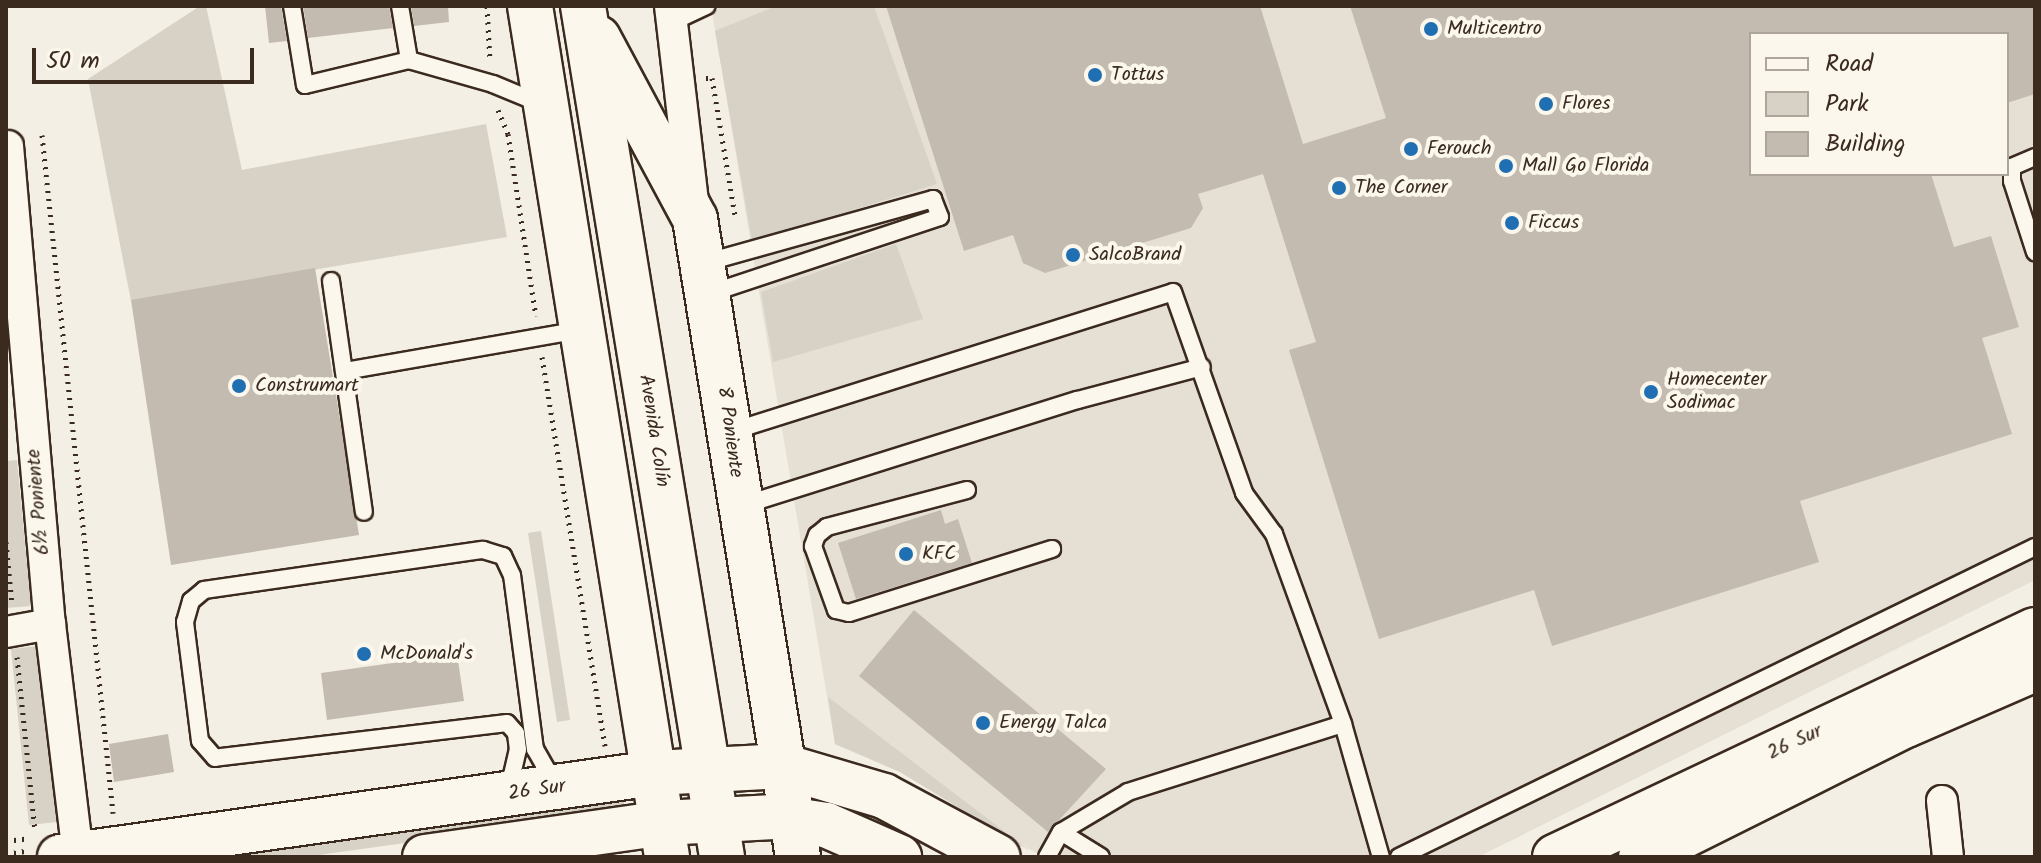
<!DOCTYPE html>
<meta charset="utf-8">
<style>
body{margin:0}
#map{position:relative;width:2041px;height:863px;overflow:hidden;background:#f3efe4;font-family:Kalam,sans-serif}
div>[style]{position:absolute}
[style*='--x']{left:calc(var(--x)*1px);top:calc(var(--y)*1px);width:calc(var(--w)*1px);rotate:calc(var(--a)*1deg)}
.built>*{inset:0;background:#e5dfd4}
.green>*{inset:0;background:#d8d1c6}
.building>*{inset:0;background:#c3bbb0}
.path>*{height:5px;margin-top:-2.5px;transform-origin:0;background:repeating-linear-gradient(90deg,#3b2a1e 0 2px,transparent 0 8px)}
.roads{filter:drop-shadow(2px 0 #3b2a1e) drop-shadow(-2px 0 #3b2a1e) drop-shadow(0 2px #3b2a1e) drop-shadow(0 -2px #3b2a1e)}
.lane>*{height:16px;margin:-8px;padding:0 8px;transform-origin:8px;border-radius:8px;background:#fbf7ec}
.street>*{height:30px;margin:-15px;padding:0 15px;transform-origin:15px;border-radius:15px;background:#fbf7ec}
.secondary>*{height:44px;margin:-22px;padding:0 22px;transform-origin:22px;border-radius:22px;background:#fbf7ec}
.primary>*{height:44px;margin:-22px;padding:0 22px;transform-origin:22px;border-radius:22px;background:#fbf7ec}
.dots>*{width:22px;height:22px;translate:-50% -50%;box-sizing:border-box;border:4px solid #fbf7ec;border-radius:50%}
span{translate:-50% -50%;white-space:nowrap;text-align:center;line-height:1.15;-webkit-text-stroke:8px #fbf7ec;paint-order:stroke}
.poi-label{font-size:20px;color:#3b2a1e}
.left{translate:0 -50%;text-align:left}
.street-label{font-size:20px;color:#3b2a1e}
.frame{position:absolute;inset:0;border:8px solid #3b2a1e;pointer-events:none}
.legend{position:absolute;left:1749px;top:32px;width:260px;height:144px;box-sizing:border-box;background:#fbf7ec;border:2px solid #aea59a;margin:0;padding:10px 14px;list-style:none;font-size:24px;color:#3b2a1e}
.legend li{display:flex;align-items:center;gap:16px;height:40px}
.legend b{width:40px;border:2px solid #aea59a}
.scale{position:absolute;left:32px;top:48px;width:222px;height:36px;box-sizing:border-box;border:4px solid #3b2a1e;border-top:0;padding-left:10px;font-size:24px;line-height:28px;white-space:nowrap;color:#3b2a1e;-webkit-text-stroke:6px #fbf7ec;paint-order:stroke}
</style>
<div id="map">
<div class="built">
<div style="clip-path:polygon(evenodd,711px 6px,2035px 6px,2035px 580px,1478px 857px,1043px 857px,900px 772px,835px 744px,711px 6px,1751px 34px,2007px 34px,2007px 174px,1751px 174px,1751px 34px)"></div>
</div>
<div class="green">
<div style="clip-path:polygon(200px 6px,206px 6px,242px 170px,486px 124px,507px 237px,131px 301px,88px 79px)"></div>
<div style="clip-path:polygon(776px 6px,874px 6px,937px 184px,752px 241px,715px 31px)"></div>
<div style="clip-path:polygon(896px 244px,923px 319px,773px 362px,761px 292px)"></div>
<div style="clip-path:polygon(17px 460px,31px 606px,6px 608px,6px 461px)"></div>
<div style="clip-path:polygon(541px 531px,570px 720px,557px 722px,528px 533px)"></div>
<div style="clip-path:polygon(39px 646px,57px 822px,29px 825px,11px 649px)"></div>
<div style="clip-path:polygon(828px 697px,1030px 851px,900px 772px,835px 744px)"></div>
<div style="clip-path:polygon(624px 796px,624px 808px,600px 816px,304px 857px,152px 857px)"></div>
</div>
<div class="building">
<div style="clip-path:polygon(265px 6px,281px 6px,287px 41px,269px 43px)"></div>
<div style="clip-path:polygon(303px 6px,389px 6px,393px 28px,308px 38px)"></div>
<div style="clip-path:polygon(411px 6px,448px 6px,449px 22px,414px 26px)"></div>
<div style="clip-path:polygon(886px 6px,1260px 6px,1303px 144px,1386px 118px,1350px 6px,2035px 6px,2035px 94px,2007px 103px,2007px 34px,1751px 34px,1751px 174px,1931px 174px,1954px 247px,1991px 236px,2019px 327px,1982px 338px,2012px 434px,1800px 501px,1819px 562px,1552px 646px,1534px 590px,1379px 639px,1289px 350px,1316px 342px,1263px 174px,1198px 194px,1203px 208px,1191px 228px,1045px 273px,1023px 263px,1013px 235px,964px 251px)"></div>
<div style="clip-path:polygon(315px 268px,359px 535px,171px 565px,131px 300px)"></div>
<div style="clip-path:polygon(941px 510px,945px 524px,958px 519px,972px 563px,856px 599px,838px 543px)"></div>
<div style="clip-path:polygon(914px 610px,1106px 769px,1048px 832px,859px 676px)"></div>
<div style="clip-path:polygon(457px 654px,464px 701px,327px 720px,321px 673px)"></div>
<div style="clip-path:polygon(168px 734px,174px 772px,114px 782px,109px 744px)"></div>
</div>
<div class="path">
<div style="--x:487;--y:6;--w:55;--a:86.9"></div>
<div style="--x:706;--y:78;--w:6;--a:0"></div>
<div style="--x:712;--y:78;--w:140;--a:80.5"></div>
<div style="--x:498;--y:110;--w:26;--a:67"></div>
<div style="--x:508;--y:134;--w:184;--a:81.3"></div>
<div style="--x:42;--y:135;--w:682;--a:84.02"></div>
<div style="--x:542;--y:357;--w:394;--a:80.8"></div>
<div style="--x:6;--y:542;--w:62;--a:84.5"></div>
<div style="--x:17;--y:657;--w:174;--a:84.1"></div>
<div style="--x:6;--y:841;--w:23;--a:-7"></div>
<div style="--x:6;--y:854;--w:19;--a:-9"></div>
</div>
<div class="roads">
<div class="lane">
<div style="--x:292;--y:6;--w:80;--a:80.7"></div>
<div style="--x:305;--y:85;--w:107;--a:-13.5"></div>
<div style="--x:400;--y:6;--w:55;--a:80.5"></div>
<div style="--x:409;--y:60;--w:87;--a:15.9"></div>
<div style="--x:493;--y:84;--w:52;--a:22.6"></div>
<div style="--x:672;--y:22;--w:38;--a:-25"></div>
<div style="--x:2035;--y:157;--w:25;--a:157"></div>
<div style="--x:2012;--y:167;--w:14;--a:90"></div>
<div style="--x:2012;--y:181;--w:75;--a:72.1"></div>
<div style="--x:704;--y:263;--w:238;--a:-15.6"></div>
<div style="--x:933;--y:199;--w:19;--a:69"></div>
<div style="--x:940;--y:217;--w:243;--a:161.6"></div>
<div style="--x:331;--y:281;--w:233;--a:81.9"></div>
<div style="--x:345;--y:371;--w:240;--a:-9.9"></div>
<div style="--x:733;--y:431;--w:461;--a:-17.5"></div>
<div style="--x:1173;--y:292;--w:213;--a:70.5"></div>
<div style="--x:1244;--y:493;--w:51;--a:53.8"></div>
<div style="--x:1274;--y:534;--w:202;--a:70"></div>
<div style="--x:1343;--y:724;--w:138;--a:74.1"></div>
<div style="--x:967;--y:490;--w:145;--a:165.2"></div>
<div style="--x:827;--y:527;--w:13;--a:141"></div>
<div style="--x:817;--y:535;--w:12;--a:110"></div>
<div style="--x:813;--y:546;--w:68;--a:70.2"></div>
<div style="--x:836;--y:610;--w:13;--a:13"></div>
<div style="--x:849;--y:613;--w:213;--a:-17.5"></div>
<div style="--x:744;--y:505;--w:350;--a:-17.5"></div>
<div style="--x:1078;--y:400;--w:128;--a:-14.9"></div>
<div style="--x:501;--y:789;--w:18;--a:-52"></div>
<div style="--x:512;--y:775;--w:26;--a:-77"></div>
<div style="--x:518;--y:750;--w:17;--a:-97"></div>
<div style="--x:516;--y:733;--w:13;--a:-132"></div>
<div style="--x:507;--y:723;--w:294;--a:173.2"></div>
<div style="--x:215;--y:758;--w:23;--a:-131"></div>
<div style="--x:200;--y:741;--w:120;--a:-97.2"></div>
<div style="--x:185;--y:622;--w:22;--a:-74"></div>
<div style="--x:191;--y:601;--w:17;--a:-40"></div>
<div style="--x:204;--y:590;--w:282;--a:-8.2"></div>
<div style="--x:483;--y:550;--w:21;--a:17"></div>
<div style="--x:503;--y:556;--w:21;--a:65"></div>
<div style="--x:512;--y:575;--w:176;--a:82.5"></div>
<div style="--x:535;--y:749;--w:40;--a:60.3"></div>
<div style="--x:1061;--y:832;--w:47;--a:32"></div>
<div style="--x:1047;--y:857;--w:29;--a:-61"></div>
<div style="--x:1061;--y:832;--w:78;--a:-30.8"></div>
<div style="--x:1128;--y:792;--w:225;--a:-17.6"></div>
<div style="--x:1399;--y:857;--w:708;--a:-25.99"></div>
</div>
<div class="street">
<div style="--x:670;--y:6;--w:196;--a:83.3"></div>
<div style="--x:8;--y:146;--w:480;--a:85"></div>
<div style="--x:50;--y:624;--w:235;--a:83.1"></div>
<div style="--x:6;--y:632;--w:45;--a:-10.3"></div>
<div style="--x:1942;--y:801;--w:56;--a:83.9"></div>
</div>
<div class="secondary">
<div style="--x:695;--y:219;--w:646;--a:80.83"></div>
<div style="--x:60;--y:857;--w:601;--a:-8.04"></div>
<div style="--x:655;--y:773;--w:128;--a:-3.1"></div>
<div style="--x:783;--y:766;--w:105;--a:16.5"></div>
<div style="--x:884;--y:796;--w:129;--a:28.2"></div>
<div style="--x:425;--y:857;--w:240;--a:-8.1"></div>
<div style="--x:663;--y:823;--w:111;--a:-3.1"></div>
<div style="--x:774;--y:817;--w:53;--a:8.7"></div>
<div style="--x:826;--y:825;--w:80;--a:23.7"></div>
<div style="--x:1555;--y:857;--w:531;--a:-25.31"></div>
<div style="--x:1641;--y:857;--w:296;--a:-26.5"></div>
<div style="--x:1906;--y:725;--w:141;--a:-23.5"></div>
</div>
<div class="primary">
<div style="--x:530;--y:6;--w:862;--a:80.85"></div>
<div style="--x:583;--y:6;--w:862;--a:80.72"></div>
<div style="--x:598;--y:38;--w:205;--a:61.8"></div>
</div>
</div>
<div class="dots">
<div style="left:1431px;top:29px;background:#1f6fb2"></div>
<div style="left:1095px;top:75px;background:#1f6fb2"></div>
<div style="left:1546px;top:104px;background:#1f6fb2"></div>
<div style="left:1411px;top:149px;background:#1f6fb2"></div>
<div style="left:1506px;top:166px;background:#1f6fb2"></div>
<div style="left:1339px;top:188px;background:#1f6fb2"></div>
<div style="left:1512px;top:223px;background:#1f6fb2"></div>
<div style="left:1073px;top:255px;background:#1f6fb2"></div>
<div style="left:239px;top:386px;background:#1f6fb2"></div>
<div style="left:1651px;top:392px;background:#1f6fb2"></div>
<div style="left:906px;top:554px;background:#1f6fb2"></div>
<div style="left:364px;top:654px;background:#1f6fb2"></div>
<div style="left:983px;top:723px;background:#1f6fb2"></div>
</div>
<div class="poi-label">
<span class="left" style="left:1447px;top:29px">Multicentro</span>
<span class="left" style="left:1111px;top:75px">Tottus</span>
<span class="left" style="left:1562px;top:104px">Flores</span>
<span class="left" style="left:1427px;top:149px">Ferouch</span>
<span class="left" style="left:1522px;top:166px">Mall Go Florida</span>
<span class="left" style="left:1355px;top:188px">The Corner</span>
<span class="left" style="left:1528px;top:223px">Ficcus</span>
<span class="left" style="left:1089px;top:255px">SalcoBrand</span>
<span class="left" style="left:1667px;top:392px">Homecenter<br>Sodimac</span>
<span class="left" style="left:255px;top:386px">Construmart</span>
<span class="left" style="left:922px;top:554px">KFC</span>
<span class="left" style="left:380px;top:654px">McDonald's</span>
<span class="left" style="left:999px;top:723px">Energy Talca</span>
</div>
<div class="street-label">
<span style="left:653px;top:431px;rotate:81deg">Avenida Colín</span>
<span style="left:729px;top:432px;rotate:82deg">8 Poniente</span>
<span style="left:39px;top:502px;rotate:-95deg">6½ Poniente</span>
<span style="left:1795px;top:743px;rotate:-25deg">26 Sur</span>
<span style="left:537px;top:791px;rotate:-8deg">26 Sur</span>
</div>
<div class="frame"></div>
<ul class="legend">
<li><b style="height:10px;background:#fbf7ec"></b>Road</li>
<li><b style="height:22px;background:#d8d1c6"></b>Park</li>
<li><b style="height:22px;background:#c3bbb0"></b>Building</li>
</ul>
<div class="scale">50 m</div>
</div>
